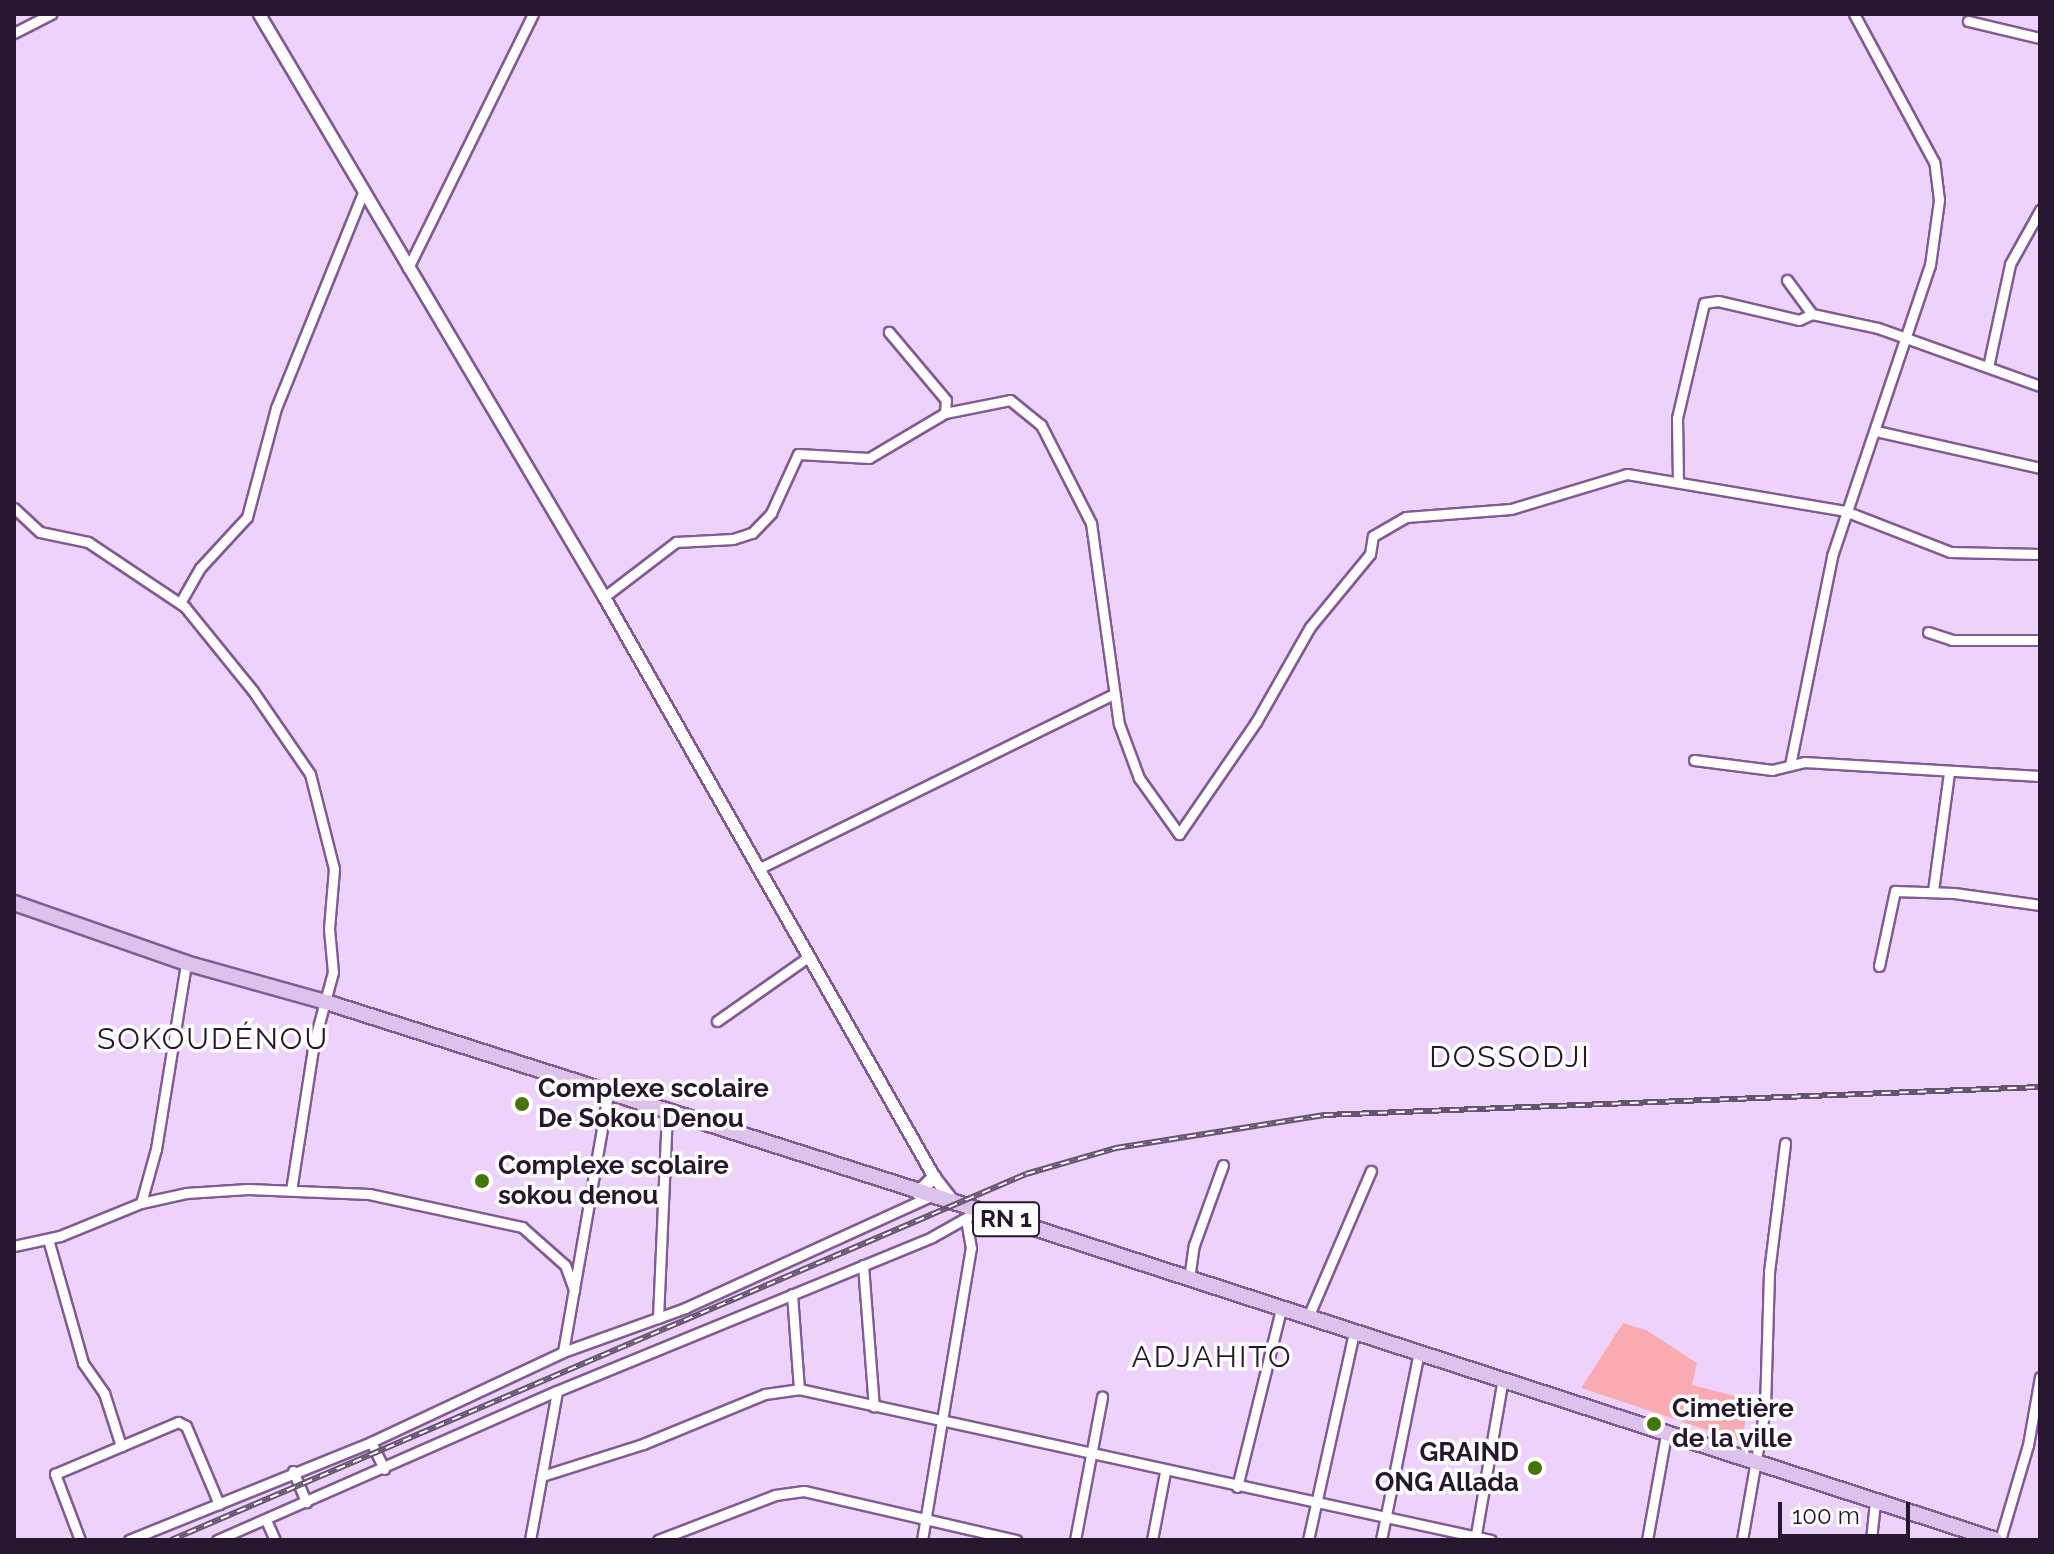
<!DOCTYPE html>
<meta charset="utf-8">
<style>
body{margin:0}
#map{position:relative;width:2054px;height:1554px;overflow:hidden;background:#edd3fb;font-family:Raleway,sans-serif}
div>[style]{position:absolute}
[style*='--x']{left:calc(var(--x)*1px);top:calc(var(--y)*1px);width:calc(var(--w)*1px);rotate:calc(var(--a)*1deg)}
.green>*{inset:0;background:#faabb1}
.roads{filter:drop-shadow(2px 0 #825a96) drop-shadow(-2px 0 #825a96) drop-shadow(0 2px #825a96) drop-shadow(0 -2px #825a96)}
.minor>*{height:9px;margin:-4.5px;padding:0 4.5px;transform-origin:4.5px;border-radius:4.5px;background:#fff}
.tertiary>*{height:11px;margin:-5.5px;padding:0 5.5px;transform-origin:5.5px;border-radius:5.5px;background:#fff}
.secondary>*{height:12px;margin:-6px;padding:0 6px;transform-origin:6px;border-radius:6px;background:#fff}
.primary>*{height:14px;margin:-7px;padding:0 7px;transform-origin:7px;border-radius:7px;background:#ddc2ec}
.rail>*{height:6px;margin-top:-3px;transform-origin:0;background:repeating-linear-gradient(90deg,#fff 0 9px,#665370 0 18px);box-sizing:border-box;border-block:2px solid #665370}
.dots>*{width:22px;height:22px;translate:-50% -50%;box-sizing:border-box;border:4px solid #fff;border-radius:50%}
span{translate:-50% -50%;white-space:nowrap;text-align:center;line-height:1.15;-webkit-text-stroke:7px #fff;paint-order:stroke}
.shield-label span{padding:2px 6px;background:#fff;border:2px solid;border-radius:6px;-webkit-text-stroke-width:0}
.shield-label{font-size:24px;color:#26162e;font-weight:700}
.poi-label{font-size:26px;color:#26162e;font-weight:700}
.left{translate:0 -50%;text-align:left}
.right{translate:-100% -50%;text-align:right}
.quarter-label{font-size:30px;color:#26162e;letter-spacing:2px}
.frame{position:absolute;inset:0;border:16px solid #26162e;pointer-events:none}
.scale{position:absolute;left:1778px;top:1502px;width:132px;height:36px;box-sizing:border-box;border:4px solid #26162e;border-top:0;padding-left:10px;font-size:24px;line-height:28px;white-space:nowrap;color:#26162e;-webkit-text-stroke:6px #fff;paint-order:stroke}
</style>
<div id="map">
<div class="green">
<div style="clip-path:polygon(1623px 1323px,1646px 1330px,1697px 1363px,1692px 1385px,1747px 1399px,1743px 1442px,1581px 1388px)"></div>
</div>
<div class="roads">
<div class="minor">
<div style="--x:1968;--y:21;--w:74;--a:13.3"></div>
<div style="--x:14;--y:33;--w:42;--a:-27.2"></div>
<div style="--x:408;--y:268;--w:283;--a:-63.8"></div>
<div style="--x:1787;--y:280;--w:42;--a:53.7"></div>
<div style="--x:1988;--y:367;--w:105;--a:-77.9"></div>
<div style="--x:2010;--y:264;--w:62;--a:-60.9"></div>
<div style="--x:945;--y:413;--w:66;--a:-11.3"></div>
<div style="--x:1010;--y:400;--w:40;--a:39"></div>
<div style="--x:1041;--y:425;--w:110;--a:63"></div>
<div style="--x:1091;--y:523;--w:203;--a:82.1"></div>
<div style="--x:1119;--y:724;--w:58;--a:69.7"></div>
<div style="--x:1139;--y:778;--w:69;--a:54.5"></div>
<div style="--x:1179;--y:834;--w:136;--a:-55.5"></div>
<div style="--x:1256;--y:722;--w:109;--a:-60.4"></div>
<div style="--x:1310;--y:627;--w:94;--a:-50.6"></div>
<div style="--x:1370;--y:554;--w:18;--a:-81"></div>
<div style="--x:1373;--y:536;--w:38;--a:-30"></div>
<div style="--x:1406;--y:517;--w:105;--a:-4.4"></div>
<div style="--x:1511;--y:509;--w:121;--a:-16.8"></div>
<div style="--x:1627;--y:474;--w:221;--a:9.6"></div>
<div style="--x:1845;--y:511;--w:113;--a:21.3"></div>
<div style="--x:1950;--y:552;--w:90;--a:1.3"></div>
<div style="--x:1876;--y:431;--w:168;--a:12.7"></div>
<div style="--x:1678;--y:481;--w:63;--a:-90.9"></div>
<div style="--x:1677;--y:418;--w:118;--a:-76.8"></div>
<div style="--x:1704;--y:303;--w:14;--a:-8"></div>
<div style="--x:1718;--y:301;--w:83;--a:13.2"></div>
<div style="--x:1799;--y:320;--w:14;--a:-25"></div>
<div style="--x:1812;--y:314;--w:67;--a:12"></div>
<div style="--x:1878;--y:328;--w:172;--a:19.7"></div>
<div style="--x:14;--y:508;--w:35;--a:43"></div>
<div style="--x:40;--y:532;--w:49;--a:11.8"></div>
<div style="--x:88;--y:542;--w:117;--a:33.8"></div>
<div style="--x:185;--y:607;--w:108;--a:51"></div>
<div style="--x:253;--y:691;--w:101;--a:55.5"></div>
<div style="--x:310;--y:774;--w:98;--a:75.8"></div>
<div style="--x:334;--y:869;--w:60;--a:94.8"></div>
<div style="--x:329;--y:929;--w:43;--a:84.7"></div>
<div style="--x:333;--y:972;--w:73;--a:105.2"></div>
<div style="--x:314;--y:1042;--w:150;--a:98.8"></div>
<div style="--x:604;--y:597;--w:91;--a:-37.4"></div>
<div style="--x:676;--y:542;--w:57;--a:-3"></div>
<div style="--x:733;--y:539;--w:20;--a:-18"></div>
<div style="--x:752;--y:533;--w:28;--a:-46"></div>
<div style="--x:771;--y:513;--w:65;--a:-65.4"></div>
<div style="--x:798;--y:454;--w:71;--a:3.2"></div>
<div style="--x:869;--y:458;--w:88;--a:-30.6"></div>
<div style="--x:945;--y:413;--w:13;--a:-86"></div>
<div style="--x:946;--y:400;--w:89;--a:-130"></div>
<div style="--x:180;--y:603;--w:40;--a:-60.3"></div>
<div style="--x:200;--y:568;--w:69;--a:-47.3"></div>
<div style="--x:247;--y:517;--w:113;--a:-75.1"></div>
<div style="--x:276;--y:408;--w:232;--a:-68"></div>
<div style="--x:1928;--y:632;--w:25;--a:18"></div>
<div style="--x:1952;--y:640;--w:88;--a:0"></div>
<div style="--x:1694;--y:760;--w:79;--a:7.3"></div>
<div style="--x:1772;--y:770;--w:33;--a:-14"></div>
<div style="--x:1804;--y:762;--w:236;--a:3.4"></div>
<div style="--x:1790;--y:765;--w:213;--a:-78.6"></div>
<div style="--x:1832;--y:556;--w:307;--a:-71.4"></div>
<div style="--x:1930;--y:265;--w:66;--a:-82.1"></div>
<div style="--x:1939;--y:200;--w:38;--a:-97"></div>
<div style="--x:1934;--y:162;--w:168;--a:-118.4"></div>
<div style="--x:758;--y:869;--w:397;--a:-26.2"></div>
<div style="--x:1933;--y:891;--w:120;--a:-82.3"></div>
<div style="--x:1879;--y:966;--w:77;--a:-78"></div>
<div style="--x:1895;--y:891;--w:59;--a:1.9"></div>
<div style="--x:1954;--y:893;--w:87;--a:7.9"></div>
<div style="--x:717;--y:1021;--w:111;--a:-35.1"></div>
<div style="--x:141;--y:1203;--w:56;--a:-74.5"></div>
<div style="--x:156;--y:1149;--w:188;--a:-80.8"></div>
<div style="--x:48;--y:1239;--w:129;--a:74.2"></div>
<div style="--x:83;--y:1363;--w:37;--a:55"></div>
<div style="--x:104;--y:1393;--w:56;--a:72.2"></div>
<div style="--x:14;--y:1246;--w:47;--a:-12.3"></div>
<div style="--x:60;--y:1236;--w:87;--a:-22.2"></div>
<div style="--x:141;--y:1203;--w:46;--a:-12.5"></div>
<div style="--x:186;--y:1193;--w:62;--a:-3.7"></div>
<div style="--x:248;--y:1189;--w:121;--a:2.4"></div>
<div style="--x:369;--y:1194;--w:157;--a:12.2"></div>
<div style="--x:522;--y:1227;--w:57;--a:41.5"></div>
<div style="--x:565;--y:1265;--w:27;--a:70"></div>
<div style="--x:863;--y:1265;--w:142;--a:85.6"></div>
<div style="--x:1189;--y:1279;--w:34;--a:-82"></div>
<div style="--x:1194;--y:1245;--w:85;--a:-70.1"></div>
<div style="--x:792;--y:1294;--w:95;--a:85.8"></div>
<div style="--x:1308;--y:1317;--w:159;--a:-66.7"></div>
<div style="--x:658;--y:1318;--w:205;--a:-87.5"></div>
<div style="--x:563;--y:1352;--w:262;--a:-80.1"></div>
<div style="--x:371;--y:1442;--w:30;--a:64"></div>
<div style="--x:293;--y:1471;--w:34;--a:67"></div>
<div style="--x:542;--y:1476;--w:106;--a:-17.6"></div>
<div style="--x:643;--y:1444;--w:132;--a:-22.3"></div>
<div style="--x:765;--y:1394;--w:34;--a:-8"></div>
<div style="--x:799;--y:1389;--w:708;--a:12.31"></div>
<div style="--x:1237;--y:1487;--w:183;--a:-76.1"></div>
<div style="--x:266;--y:1520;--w:22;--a:66"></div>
<div style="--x:80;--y:1540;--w:71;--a:-110.7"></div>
<div style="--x:55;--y:1474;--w:134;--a:-22.9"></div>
<div style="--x:178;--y:1422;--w:9;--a:27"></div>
<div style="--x:186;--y:1426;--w:85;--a:67.1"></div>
<div style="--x:129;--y:1540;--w:261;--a:-22"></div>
<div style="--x:371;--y:1442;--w:212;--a:-25.1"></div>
<div style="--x:563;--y:1352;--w:130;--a:-19.8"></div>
<div style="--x:685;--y:1308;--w:270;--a:-24.5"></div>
<div style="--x:217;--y:1540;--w:371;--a:-23.7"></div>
<div style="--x:557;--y:1391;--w:405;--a:-22.3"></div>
<div style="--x:932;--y:1237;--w:55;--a:-29.4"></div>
<div style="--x:530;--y:1540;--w:151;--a:-79.7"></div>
<div style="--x:658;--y:1540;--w:125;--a:-21"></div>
<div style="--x:775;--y:1495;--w:29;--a:-8"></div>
<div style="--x:804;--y:1491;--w:218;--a:13"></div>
<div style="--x:922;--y:1540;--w:296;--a:-80.5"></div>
<div style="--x:971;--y:1248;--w:28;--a:-100"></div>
<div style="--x:1075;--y:1540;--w:146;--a:-79.3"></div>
<div style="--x:1152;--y:1540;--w:69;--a:-79.2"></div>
<div style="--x:1308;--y:1540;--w:213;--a:-77.5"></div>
<div style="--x:1381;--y:1540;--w:192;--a:-78.6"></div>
<div style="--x:1475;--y:1540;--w:164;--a:-80.2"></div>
<div style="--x:1647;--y:1540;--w:108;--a:-79.8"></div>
<div style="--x:1742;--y:1540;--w:134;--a:-80.1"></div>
<div style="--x:1765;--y:1408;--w:136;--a:-88.3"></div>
<div style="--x:1769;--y:1272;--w:130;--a:-82.9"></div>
<div style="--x:1871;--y:1540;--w:39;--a:-84"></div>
<div style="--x:2000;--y:1540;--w:99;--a:-73.6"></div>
<div style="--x:2028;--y:1445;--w:69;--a:-80"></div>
</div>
<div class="tertiary">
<div style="--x:259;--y:14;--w:677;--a:59.38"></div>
<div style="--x:604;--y:597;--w:667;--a:60.36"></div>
<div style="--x:934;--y:1177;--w:31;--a:52"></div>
</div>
<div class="secondary">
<div style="--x:918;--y:1193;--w:23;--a:-45"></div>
</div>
<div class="primary">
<div style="--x:14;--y:903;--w:182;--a:19.2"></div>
<div style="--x:186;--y:963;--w:145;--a:15.6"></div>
<div style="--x:326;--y:1002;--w:659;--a:17.67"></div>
<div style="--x:954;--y:1202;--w:1095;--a:17.97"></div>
</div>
</div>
<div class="rail">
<div style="--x:171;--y:1540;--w:930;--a:-23.17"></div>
<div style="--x:1026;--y:1174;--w:94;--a:-16.1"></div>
<div style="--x:1116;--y:1148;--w:211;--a:-9"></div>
<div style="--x:1324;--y:1115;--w:717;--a:-2.24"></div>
</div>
<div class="dots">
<div style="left:522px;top:1104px;background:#437809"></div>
<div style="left:482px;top:1181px;background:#437809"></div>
<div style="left:1654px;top:1424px;background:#437809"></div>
<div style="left:1535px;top:1468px;background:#437809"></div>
</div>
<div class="shield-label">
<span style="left:1006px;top:1219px">RN 1</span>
</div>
<div class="poi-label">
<span class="left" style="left:538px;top:1104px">Complexe scolaire<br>De Sokou Denou</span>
<span class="left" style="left:498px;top:1181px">Complexe scolaire<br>sokou denou</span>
<span class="left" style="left:1672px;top:1424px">Cimetière<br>de la ville</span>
<span class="right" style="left:1519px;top:1468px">GRAIND<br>ONG Allada</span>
</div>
<div class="quarter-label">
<span style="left:213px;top:1039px">SOKOUDÉNOU</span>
<span style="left:1510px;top:1057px">DOSSODJI</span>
<span style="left:1212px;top:1357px">ADJAHITO</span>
</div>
<div class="frame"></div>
<div class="scale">100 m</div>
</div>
